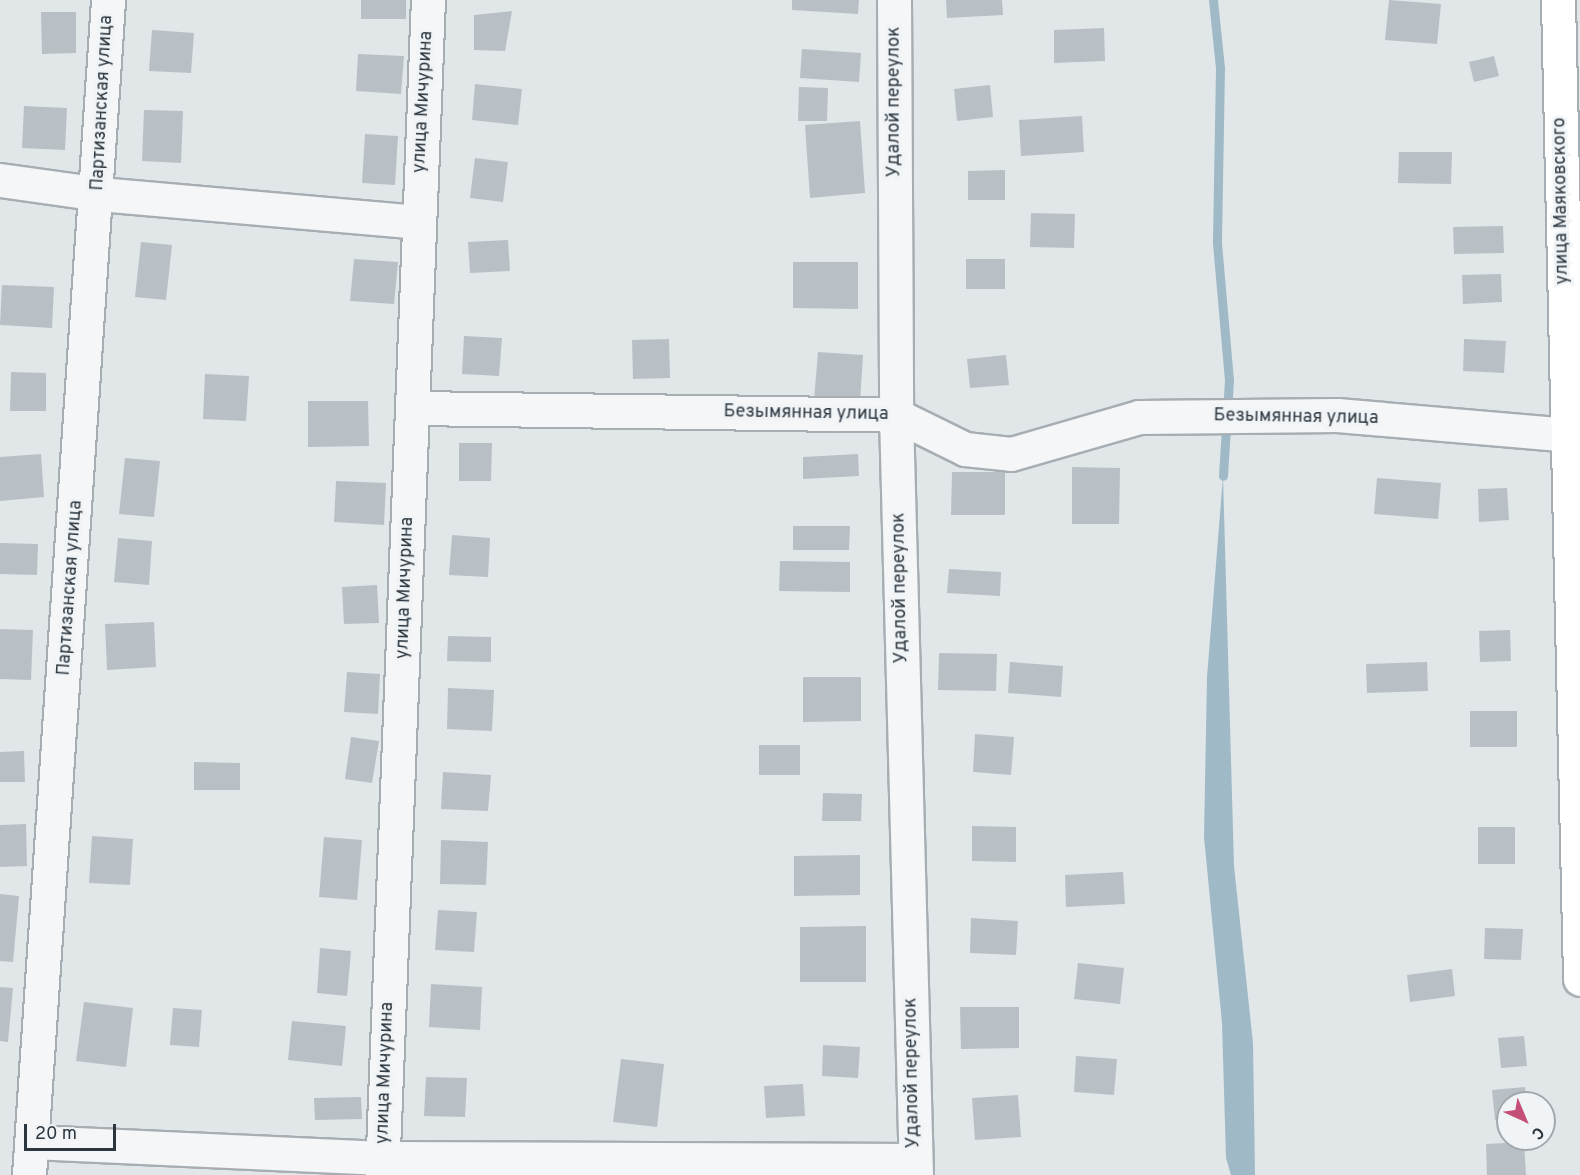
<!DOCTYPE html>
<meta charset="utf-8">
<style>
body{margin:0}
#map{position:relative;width:1580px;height:1175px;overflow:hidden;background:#e1e6e9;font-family:Overpass,sans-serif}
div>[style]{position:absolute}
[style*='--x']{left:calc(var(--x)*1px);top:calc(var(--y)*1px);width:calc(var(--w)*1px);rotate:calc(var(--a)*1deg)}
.water>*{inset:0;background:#9fbac6}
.stream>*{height:9px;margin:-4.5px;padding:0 4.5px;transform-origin:4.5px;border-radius:4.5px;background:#9fbac6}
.building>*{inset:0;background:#b9c0c5}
.roads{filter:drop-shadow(2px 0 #a7aeb3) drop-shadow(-2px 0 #a7aeb3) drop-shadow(0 2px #a7aeb3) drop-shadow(0 -2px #a7aeb3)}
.minor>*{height:33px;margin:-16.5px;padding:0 16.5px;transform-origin:16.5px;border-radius:16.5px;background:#f4f6f7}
.primary>*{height:33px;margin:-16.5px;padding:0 16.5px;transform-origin:16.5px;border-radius:16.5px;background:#fff}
span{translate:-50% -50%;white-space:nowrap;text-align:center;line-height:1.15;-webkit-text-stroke:6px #f1f4f6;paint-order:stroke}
.street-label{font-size:18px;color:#2b363f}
.north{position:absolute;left:1496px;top:1091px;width:60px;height:60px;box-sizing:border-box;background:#f1f4f6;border:2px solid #a2a8ad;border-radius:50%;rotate:136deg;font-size:16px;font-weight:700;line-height:24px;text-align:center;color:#2b363f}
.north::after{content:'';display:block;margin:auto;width:21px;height:27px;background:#c45078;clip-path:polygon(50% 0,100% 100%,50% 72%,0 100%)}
.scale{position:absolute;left:24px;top:1124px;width:92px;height:27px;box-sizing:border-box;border:3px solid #2b363f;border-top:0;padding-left:8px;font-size:18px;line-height:21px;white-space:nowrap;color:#2b363f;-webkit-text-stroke:4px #f1f4f6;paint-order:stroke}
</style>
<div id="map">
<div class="water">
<div style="clip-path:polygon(1223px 476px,1234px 866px,1253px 1043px,1255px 1175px,1231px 1175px,1226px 1158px,1222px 1023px,1204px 837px,1207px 677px)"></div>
</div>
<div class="stream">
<div style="--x:1213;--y:0;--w:68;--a:84.1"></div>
<div style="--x:1220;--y:68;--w:175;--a:91"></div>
<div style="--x:1217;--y:243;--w:138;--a:85"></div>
<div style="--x:1229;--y:380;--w:96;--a:93.6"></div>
</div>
<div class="building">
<div style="clip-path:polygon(361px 0,406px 0,406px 19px,361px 19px)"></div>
<div style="clip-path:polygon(792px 0,859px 0,858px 14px,792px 10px)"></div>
<div style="clip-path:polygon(946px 0,1002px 0,1003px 15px,947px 18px)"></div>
<div style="clip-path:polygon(1389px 0,1441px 4px,1437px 44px,1385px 40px)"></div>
<div style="clip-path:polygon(512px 11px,505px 51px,474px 50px,474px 15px)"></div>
<div style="clip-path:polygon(41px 12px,76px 12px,76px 53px,42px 54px)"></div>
<div style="clip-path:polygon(1104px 28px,1105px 61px,1054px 63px,1054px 30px)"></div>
<div style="clip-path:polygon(152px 30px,194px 33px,191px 73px,149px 71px)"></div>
<div style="clip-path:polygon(802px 49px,861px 53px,859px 82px,800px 78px)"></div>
<div style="clip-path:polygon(358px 54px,404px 56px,401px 94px,356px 91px)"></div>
<div style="clip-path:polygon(1494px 56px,1499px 76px,1474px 82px,1469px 62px)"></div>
<div style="clip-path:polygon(475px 84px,522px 89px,518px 125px,472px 120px)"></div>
<div style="clip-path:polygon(990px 85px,993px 117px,957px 121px,954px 89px)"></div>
<div style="clip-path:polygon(799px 87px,828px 88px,827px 121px,798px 121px)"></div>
<div style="clip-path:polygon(24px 106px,67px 108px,65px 150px,22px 148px)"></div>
<div style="clip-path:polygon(144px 110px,183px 111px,181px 163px,142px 161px)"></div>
<div style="clip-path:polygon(1082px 116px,1084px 152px,1021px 156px,1019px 120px)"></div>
<div style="clip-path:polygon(860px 121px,865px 193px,810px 198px,805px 125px)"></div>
<div style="clip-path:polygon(365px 134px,398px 136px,395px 185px,362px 183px)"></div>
<div style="clip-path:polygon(1399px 152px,1452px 152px,1451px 184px,1398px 183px)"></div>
<div style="clip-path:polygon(475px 158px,508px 162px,503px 202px,470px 198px)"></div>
<div style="clip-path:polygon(1005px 170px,1005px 200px,968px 200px,968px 171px)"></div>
<div style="clip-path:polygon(1031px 213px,1075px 214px,1074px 248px,1030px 247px)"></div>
<div style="clip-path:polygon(1503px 226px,1504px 253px,1454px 254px,1453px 227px)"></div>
<div style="clip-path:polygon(508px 240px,510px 271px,470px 273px,468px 242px)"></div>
<div style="clip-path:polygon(141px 242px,172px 245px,166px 300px,135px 297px)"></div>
<div style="clip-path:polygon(354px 259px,398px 262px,394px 304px,350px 301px)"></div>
<div style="clip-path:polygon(966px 259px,1005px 259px,1005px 289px,966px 289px)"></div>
<div style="clip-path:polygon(793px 262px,858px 262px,858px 309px,793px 308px)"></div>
<div style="clip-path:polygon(1501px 274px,1502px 302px,1463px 304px,1462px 275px)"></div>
<div style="clip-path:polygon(2px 285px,54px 287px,52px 328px,0 325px)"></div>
<div style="clip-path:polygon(464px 336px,502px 338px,499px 376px,462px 374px)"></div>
<div style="clip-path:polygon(669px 339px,670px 378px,633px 379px,632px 340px)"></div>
<div style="clip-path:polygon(1464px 339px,1506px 341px,1504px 373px,1463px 371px)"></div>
<div style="clip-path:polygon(818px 352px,863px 355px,860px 403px,814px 400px)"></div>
<div style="clip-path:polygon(1006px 355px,1009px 385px,970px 388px,967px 359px)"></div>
<div style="clip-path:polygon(11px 372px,46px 373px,46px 411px,10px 411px)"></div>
<div style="clip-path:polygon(205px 374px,249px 376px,246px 421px,203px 419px)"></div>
<div style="clip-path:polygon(308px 401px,368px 401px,369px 446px,308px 447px)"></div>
<div style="clip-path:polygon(459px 443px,492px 443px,491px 481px,459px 481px)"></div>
<div style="clip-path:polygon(41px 454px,44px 497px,0 501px,0 457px)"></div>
<div style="clip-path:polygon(858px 454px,859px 476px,803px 479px,803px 457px)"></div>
<div style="clip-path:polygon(125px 458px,160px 461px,154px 517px,119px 514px)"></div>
<div style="clip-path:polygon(1072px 467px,1120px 468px,1119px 524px,1072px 524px)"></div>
<div style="clip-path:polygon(952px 472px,1005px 472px,1005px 515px,951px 515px)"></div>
<div style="clip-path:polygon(1377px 478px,1441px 483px,1438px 519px,1374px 514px)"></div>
<div style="clip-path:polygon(336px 481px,386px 483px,384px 525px,334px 522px)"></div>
<div style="clip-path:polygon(1507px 488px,1509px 520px,1479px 522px,1478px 489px)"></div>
<div style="clip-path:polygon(793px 526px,850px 526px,849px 550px,793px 550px)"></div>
<div style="clip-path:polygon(452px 535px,490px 538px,488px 577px,449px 575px)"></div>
<div style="clip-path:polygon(118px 538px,152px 541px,149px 585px,114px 582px)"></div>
<div style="clip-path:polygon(0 543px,38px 544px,37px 575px,0 574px)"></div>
<div style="clip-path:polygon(780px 561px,850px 562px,850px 592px,779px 591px)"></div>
<div style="clip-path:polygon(949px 569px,1001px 572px,1000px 596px,947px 593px)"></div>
<div style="clip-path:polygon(377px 585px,379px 623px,344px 624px,342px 587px)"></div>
<div style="clip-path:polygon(154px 622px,156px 667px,107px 670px,105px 624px)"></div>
<div style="clip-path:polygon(0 629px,33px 630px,31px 680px,0 679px)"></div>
<div style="clip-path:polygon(1510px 630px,1511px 661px,1480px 662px,1479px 631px)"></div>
<div style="clip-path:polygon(448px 636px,491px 637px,491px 662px,447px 661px)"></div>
<div style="clip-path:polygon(939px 653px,997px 654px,996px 691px,938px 690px)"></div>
<div style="clip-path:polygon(1010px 662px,1063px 666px,1061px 697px,1008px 693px)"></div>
<div style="clip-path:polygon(1427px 662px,1428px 691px,1367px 693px,1366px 664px)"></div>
<div style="clip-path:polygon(347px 672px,380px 674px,378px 714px,344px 712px)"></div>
<div style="clip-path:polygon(803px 677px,861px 677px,861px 721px,803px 722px)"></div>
<div style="clip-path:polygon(448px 688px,494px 690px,492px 731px,447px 729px)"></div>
<div style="clip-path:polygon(1470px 711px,1517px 711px,1517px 747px,1470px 747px)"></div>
<div style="clip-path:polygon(975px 734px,1014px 737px,1011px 775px,973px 772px)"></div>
<div style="clip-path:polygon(351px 737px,379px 741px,372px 783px,345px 779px)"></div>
<div style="clip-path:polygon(759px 745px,800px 745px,800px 775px,759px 775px)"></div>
<div style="clip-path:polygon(24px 751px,25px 782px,0 782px,0 752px)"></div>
<div style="clip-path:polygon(194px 762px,240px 763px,240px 790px,194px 790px)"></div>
<div style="clip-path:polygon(443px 772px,491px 775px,488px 811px,441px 809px)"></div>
<div style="clip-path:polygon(823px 793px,862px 794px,861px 821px,822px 821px)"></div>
<div style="clip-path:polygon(26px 824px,27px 866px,0 867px,0 825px)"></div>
<div style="clip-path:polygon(972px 826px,1016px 827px,1016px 862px,972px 861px)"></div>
<div style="clip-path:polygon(1478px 827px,1515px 827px,1515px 864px,1478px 864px)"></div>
<div style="clip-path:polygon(92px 836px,133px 839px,130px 885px,89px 883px)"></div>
<div style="clip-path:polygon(324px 837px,362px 840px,357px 900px,319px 897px)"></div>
<div style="clip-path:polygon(441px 840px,488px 842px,486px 885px,440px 884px)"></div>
<div style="clip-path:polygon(860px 855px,860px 895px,794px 896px,794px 856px)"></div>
<div style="clip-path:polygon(1123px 872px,1125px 904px,1066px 907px,1065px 875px)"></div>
<div style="clip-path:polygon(0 894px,19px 896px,13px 962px,0 961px)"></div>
<div style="clip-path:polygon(438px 910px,477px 912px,474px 952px,435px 950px)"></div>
<div style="clip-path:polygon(971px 918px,1018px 921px,1016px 955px,970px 953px)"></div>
<div style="clip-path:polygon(866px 926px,866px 982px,800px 982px,800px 927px)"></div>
<div style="clip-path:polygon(1485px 928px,1523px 929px,1521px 960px,1484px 959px)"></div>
<div style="clip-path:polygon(320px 948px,351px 951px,347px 996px,317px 993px)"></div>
<div style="clip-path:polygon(1078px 963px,1124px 968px,1120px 1004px,1074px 999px)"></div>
<div style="clip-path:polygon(1452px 969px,1455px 996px,1410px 1002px,1407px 975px)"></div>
<div style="clip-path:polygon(431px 984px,482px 987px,480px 1030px,429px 1027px)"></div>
<div style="clip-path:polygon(0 987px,13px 988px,8px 1042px,0 1041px)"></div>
<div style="clip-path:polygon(84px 1002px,133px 1008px,126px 1067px,76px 1061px)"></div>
<div style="clip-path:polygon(960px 1007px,1019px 1007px,1019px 1048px,961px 1049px)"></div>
<div style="clip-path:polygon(173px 1008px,202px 1010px,199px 1047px,170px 1045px)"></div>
<div style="clip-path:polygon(292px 1021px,346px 1026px,342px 1066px,288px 1060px)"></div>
<div style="clip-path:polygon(1524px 1036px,1527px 1066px,1501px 1068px,1498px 1038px)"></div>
<div style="clip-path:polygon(823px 1045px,860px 1047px,858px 1078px,822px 1076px)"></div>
<div style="clip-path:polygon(1076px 1056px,1117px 1059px,1114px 1095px,1074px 1092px)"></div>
<div style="clip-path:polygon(621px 1059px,664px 1064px,657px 1127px,613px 1122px)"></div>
<div style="clip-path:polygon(426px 1077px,467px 1078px,465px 1117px,424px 1116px)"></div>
<div style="clip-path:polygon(803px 1084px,805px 1116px,766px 1118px,764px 1086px)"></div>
<div style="clip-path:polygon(1525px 1087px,1526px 1103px,1508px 1103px,1508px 1118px,1495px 1120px,1492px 1090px)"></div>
<div style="clip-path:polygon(1018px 1095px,1021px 1137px,975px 1140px,972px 1098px)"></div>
<div style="clip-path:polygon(361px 1097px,362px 1119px,315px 1120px,314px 1098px)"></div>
<div style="clip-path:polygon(1524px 1142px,1526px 1175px,1487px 1175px,1486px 1144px)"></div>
</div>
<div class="roads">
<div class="minor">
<div style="--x:894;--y:0;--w:415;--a:89.7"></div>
<div style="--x:896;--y:415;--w:760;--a:88.49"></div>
<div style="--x:0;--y:180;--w:100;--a:8"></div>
<div style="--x:99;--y:194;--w:320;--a:5"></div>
<div style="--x:413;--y:408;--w:483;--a:0.8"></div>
<div style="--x:896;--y:415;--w:77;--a:26.2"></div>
<div style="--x:965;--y:449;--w:46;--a:6.2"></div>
<div style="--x:1011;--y:454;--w:133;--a:-16.1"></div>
<div style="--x:1139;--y:417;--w:198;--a:-0.6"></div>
<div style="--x:1337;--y:415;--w:244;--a:4.9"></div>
<div style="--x:32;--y:1142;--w:351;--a:2.6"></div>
<div style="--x:383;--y:1158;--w:532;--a:0.22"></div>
<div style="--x:29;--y:1175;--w:1178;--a:-86.15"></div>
<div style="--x:382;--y:1175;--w:1176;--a:-87.76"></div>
</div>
<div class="primary">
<div style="--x:1558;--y:0;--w:979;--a:88.71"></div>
</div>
</div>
<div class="street-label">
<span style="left:424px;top:102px;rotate:-87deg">улица Мичурина</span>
<span style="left:895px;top:102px;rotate:-90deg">Удалой переулок</span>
<span style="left:103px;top:103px;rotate:-87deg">Партизанская улица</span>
<span style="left:1562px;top:201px;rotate:-91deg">улица Маяковского</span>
<span style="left:806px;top:414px;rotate:1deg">Безымянная улица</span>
<span style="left:1296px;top:418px;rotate:1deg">Безымянная улица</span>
<span style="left:71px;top:588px;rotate:-86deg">Партизанская улица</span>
<span style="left:406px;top:588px;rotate:-88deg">улица Мичурина</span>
<span style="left:901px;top:588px;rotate:-91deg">Удалой переулок</span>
<span style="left:386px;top:1073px;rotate:-88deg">улица Мичурина</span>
<span style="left:913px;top:1073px;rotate:-91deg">Удалой переулок</span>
</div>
<div class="north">С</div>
<div class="scale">20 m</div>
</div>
